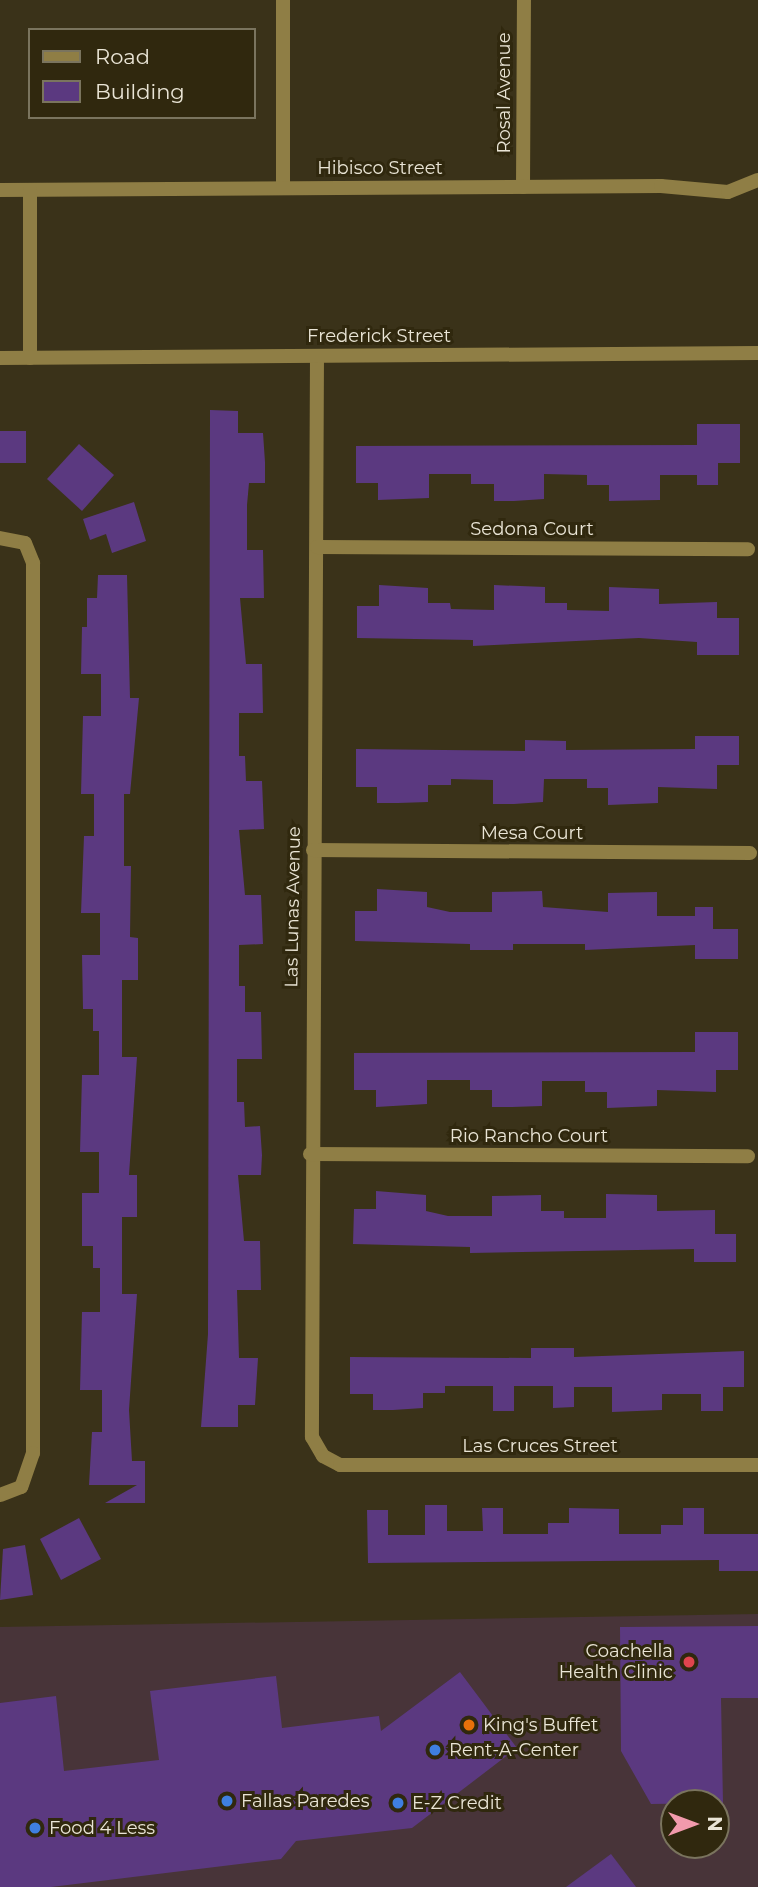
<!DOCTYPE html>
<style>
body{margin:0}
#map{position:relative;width:758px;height:1887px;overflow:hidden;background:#3a3219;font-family:Montserrat,sans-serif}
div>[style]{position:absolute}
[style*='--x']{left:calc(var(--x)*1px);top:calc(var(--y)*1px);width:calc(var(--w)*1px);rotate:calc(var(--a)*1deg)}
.commercial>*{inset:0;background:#483439}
.building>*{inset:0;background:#5b3980}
.minor>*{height:14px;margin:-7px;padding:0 7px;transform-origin:7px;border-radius:7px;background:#8f7e45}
.dots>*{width:19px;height:19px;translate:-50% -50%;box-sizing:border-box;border:4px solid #30280e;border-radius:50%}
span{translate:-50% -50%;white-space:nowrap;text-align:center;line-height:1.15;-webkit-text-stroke:6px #30280e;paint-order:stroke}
.street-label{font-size:18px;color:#eae5d6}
.poi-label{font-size:18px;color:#eae5d6}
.right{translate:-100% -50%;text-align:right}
.left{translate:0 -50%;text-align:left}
.legend{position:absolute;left:28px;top:28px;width:228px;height:91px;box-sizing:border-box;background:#30280e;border:2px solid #7a745e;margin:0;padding:9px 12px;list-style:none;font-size:21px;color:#eae5d6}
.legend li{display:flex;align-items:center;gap:14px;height:35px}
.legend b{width:35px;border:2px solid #7a745e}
.north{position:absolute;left:660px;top:1789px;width:70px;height:70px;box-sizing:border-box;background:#30280e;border:2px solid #7a745e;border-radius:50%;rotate:90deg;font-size:19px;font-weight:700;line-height:28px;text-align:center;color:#eae5d6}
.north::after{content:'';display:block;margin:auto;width:24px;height:32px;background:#f29aac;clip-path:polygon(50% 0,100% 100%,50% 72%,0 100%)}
</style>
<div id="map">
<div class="commercial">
<div style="clip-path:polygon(evenodd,758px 1614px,758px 1887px,0 1887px,0 1627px,758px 1614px,674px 1803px,716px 1803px,716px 1845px,674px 1845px,674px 1803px)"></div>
</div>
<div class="building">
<div style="clip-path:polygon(210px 410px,238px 411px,238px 433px,263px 433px,265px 462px,265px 483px,249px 483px,247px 505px,247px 550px,263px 550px,264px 598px,240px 598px,246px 664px,262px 664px,263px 713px,239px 713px,239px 756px,245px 756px,246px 781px,262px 781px,264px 829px,239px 830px,245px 895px,261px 895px,263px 944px,239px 945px,239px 986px,245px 986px,245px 1012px,261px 1012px,262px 1059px,237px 1059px,237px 1102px,244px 1102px,245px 1127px,260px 1126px,262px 1155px,261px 1175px,238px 1175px,244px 1241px,260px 1241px,261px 1290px,237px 1290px,239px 1358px,258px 1358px,255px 1405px,238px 1405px,238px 1427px,201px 1427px,208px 1334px)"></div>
<div style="clip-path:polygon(697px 424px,740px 424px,740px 463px,718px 463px,718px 485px,697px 485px,697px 475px,660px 475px,660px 500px,609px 501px,609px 485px,587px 485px,587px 475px,544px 474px,544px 499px,514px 501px,494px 501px,494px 484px,471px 484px,471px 474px,429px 474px,429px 498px,378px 500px,378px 483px,356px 483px,356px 446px,697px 445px)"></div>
<div style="clip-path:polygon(0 431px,26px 431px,26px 463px,0 463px)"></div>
<div style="clip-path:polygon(79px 444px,114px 475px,82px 511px,47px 479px)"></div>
<div style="clip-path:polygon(134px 502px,146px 541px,112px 553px,106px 534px,90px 540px,83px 519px)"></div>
<div style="clip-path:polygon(98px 575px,127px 575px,130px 698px,139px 698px,130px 794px,124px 794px,124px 866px,131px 866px,130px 937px,138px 938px,138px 980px,122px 980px,122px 1057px,137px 1057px,129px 1175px,137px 1175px,137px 1217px,122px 1217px,122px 1294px,137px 1294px,129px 1410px,132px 1461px,145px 1461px,145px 1503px,105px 1503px,137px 1485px,89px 1485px,92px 1432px,102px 1432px,102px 1390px,80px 1390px,82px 1312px,100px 1312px,100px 1268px,93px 1268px,93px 1246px,82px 1246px,82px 1193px,99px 1193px,99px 1152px,80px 1152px,82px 1075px,99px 1075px,99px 1031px,93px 1031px,93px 1009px,83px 1009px,82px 955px,100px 955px,100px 913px,81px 913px,84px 836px,94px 836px,94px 794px,81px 794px,83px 716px,101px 716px,101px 674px,81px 674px,82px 627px,87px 627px,87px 598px,97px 598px)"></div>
<div style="clip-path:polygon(379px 585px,428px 588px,428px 603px,450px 603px,451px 609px,494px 610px,494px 585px,545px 587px,545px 603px,567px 603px,567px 610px,609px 611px,609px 587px,659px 589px,659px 604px,717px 602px,717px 618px,739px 618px,739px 655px,697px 655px,697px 642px,639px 638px,473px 646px,473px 640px,357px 638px,357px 606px,379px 606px)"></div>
<div style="clip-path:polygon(695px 736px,739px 736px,739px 765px,717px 765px,717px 789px,658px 787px,658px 803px,608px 805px,608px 788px,587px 788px,587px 779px,544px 779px,543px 802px,514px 804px,493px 804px,493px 780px,451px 779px,451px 785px,428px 785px,428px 802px,398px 803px,377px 803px,377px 787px,356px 787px,356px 749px,525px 751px,525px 740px,566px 741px,566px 750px,695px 749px)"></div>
<div style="clip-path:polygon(377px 889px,427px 892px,427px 907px,450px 912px,492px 912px,492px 892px,542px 891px,543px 907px,608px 912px,608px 893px,657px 892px,657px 916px,695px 916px,695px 907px,713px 907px,713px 929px,738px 929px,738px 959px,695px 959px,695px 945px,585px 950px,585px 944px,513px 944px,513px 950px,470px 950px,470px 944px,355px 941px,355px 911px,377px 911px)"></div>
<div style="clip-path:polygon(695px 1032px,738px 1032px,738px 1070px,716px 1070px,716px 1092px,657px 1090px,657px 1106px,607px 1108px,607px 1092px,585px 1092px,585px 1081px,542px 1081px,542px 1106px,512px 1107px,492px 1107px,492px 1090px,470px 1090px,470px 1080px,427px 1080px,427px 1104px,376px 1107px,376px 1090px,354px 1090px,354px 1053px,695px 1052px)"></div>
<div style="clip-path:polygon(376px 1191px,426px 1195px,426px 1211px,448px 1216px,492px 1216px,492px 1196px,541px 1195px,541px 1211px,564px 1211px,564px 1218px,606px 1218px,606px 1194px,657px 1195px,657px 1211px,715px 1210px,715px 1234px,736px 1234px,736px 1262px,694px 1262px,694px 1249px,470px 1253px,470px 1247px,353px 1244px,354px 1209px,376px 1209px)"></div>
<div style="clip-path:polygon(531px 1348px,574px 1348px,574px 1357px,744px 1351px,744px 1387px,723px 1387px,723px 1411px,701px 1411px,701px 1394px,662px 1394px,662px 1410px,612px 1412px,612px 1387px,574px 1387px,574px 1407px,553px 1408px,553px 1386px,514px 1386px,514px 1411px,493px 1411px,493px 1386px,445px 1386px,445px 1393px,423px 1393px,423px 1408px,393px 1410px,373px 1410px,373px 1394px,350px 1394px,350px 1357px,531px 1358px)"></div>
<div style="clip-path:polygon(425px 1505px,447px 1505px,447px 1531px,483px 1531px,482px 1508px,503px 1508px,503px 1534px,548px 1534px,548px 1523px,569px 1523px,569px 1508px,619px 1509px,619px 1534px,661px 1534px,661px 1525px,683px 1525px,683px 1508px,704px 1508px,704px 1534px,758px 1534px,758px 1571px,719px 1571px,719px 1560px,368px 1563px,367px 1510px,388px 1510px,388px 1535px,425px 1535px)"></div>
<div style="clip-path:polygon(79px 1518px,101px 1559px,61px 1580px,40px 1539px)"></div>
<div style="clip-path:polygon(25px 1545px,33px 1595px,0 1600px,3px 1549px)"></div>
<div style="clip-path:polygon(758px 1626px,758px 1698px,721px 1698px,723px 1803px,651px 1804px,621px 1751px,620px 1627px)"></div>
<div style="clip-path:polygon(460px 1672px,517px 1748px,412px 1828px,296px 1841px,281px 1859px,51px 1887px,0 1887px,0 1703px,56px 1696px,64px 1771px,159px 1760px,150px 1691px,276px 1676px,282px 1728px,379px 1716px,381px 1731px)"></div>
<div style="clip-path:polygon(611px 1854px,636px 1887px,566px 1887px)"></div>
</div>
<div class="minor">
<div style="--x:523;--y:187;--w:187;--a:-89.7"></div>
<div style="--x:283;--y:188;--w:188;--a:-90"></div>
<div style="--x:0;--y:190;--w:661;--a:-0.35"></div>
<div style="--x:661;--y:186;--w:67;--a:5.1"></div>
<div style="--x:728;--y:192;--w:32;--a:-22"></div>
<div style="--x:30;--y:190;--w:168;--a:90"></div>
<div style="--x:317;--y:356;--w:1081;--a:90.27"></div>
<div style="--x:312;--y:1437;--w:22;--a:60"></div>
<div style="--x:323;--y:1456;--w:19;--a:28"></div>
<div style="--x:340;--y:1465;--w:418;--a:0"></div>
<div style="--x:0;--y:358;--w:758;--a:-0.38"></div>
<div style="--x:0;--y:538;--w:25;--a:11"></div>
<div style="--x:25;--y:543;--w:22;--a:68"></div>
<div style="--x:33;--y:563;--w:890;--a:90"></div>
<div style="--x:33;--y:1453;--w:36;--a:109"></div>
<div style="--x:21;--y:1487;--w:22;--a:159"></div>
<div style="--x:317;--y:547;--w:431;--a:0.3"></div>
<div style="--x:313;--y:850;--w:437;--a:0.4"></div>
<div style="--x:310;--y:1154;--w:438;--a:0.3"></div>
</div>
<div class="dots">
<div style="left:689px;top:1662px;background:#e0444e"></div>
<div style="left:469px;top:1725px;background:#e8710a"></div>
<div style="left:435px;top:1750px;background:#3f7fe0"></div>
<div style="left:227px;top:1801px;background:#3f7fe0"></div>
<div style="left:398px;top:1803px;background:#3f7fe0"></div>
<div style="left:35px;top:1828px;background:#3f7fe0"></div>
</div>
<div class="street-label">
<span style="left:504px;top:93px;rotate:-90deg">Rosal Avenue</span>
<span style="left:380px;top:168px">Hibisco Street</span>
<span style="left:379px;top:336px">Frederick Street</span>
<span style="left:532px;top:529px">Sedona Court</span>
<span style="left:532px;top:833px">Mesa Court</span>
<span style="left:293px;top:907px;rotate:-89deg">Las Lunas Avenue</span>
<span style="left:529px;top:1136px">Rio Rancho Court</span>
<span style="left:540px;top:1446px">Las Cruces Street</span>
</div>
<div class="poi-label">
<span class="right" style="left:673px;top:1662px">Coachella<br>Health Clinic</span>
<span class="left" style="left:483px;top:1725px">King's Buffet</span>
<span class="left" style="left:449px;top:1750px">Rent-A-Center</span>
<span class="left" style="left:241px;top:1801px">Fallas Paredes</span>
<span class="left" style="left:412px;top:1803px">E-Z Credit</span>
<span class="left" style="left:49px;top:1828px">Food 4 Less</span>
</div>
<ul class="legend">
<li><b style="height:9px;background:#8f7e45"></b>Road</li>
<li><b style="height:19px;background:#5b3980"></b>Building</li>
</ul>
<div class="north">N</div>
</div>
